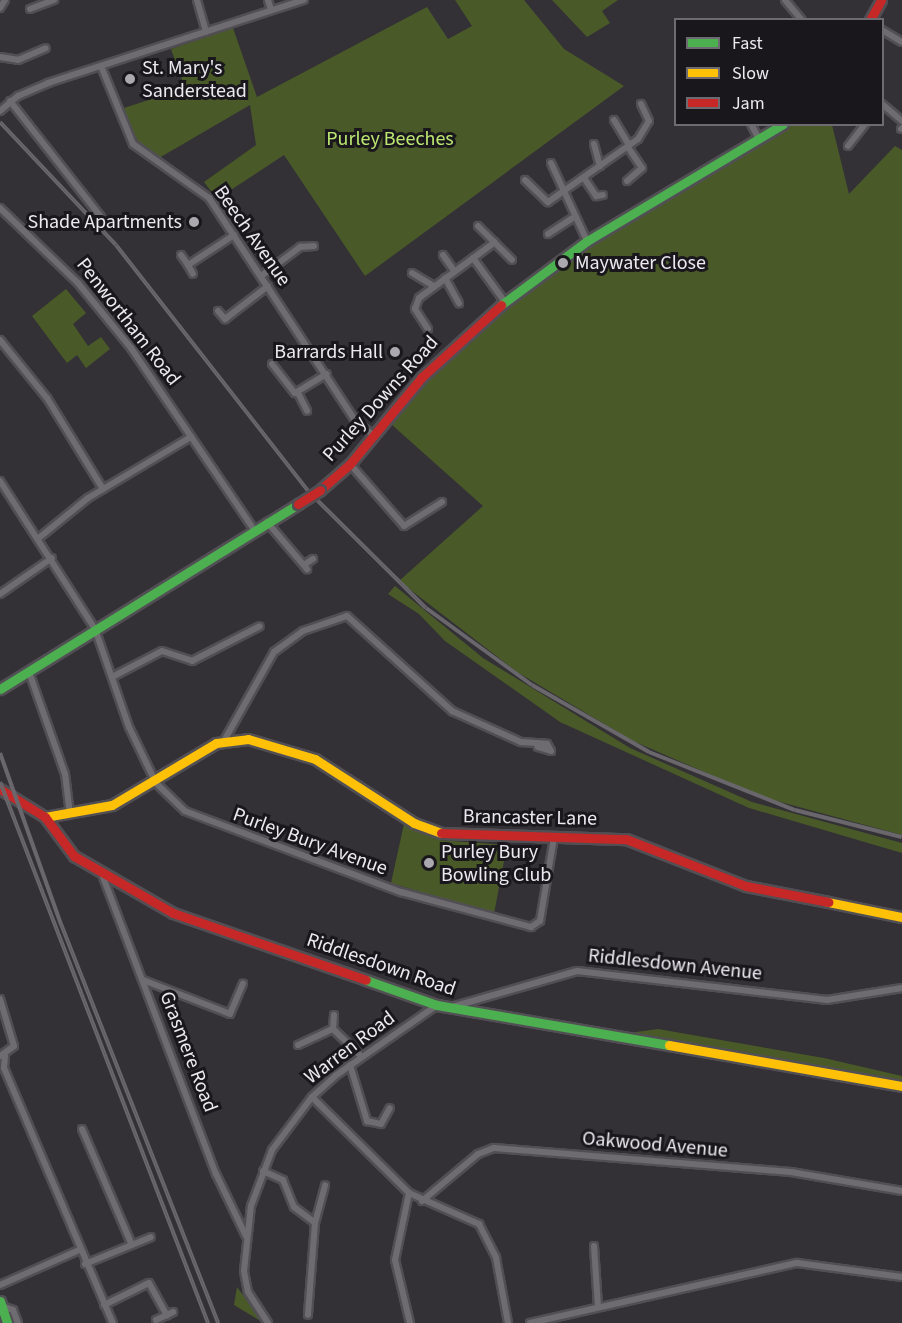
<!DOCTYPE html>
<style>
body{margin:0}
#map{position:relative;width:902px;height:1323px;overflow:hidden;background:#333036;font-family:"Source Sans 3",sans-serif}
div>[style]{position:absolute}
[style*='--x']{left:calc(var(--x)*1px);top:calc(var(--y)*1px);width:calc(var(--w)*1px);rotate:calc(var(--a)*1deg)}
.green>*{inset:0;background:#495a28}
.roads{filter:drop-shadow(2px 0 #514f54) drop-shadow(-2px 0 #514f54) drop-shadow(0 2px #514f54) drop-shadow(0 -2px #514f54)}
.street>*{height:6px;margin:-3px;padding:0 3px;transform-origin:3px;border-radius:3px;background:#6e6c70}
.fast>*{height:9px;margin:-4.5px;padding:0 4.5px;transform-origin:4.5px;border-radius:4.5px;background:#4caf50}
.slow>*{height:9px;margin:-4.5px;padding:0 4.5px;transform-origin:4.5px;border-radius:4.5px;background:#ffc107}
.jam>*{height:9px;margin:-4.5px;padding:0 4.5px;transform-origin:4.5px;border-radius:4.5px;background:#c62828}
.rail>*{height:4px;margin-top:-2px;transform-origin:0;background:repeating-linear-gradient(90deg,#19171c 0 4.5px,#69676c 0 9px);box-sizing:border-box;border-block:2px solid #69676c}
.bridges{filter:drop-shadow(2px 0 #514f54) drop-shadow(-2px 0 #514f54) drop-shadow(0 2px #514f54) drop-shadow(0 -2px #514f54)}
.jam-bridge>*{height:9px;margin:-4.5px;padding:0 4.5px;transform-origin:4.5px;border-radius:4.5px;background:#c62828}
.dots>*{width:16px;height:16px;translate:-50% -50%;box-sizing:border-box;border:3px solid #19171c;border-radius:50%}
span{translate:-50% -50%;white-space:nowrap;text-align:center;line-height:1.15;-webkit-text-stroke:6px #19171c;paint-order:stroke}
.poi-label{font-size:20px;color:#ece9f1}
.left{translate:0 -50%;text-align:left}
.right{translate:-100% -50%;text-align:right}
.park-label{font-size:20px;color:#bce871}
.street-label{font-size:20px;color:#ece9f1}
.legend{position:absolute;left:674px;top:18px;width:210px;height:108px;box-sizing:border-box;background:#19171c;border:2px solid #6d6b71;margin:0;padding:8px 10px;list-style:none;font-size:18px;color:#ece9f1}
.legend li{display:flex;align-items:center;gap:12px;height:30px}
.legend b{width:30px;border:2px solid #6d6b71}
</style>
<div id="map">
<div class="green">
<div style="clip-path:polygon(455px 0,524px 0,564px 49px,624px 86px,365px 276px,284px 155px,217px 199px,204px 182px,256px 145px,250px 105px,159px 158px,138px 141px,121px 109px,185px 88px,171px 49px,233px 28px,257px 97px,427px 7px,448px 39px,472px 26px)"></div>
<div style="clip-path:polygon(552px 0,618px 0,602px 11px,610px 23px,587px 37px)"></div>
<div style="clip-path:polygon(792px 125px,832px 125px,849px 194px,895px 146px,902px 150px,902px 835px,762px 797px,633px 741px,517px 672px,399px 581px,483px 506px,391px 424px,423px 383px,470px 338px,590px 246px)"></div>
<div style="clip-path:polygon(66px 289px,86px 313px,73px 324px,88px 346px,101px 337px,110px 349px,86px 368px,77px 355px,67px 363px,32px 316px)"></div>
<div style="clip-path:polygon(395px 586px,483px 658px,630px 748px,752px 802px,902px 843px,902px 853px,749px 808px,560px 722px,445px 641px,419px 614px,388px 594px)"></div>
<div style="clip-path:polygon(404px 824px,439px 840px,507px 845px,494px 914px,391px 883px)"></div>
<div style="clip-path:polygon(658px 1029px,824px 1058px,902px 1076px,902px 1081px,622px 1034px)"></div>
<div style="clip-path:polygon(237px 1287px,264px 1323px,234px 1305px)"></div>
</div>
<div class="roads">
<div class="street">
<div style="--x:197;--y:0;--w:33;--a:74"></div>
<div style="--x:268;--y:0;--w:10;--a:73"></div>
<div style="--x:785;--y:0;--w:26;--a:50"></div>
<div style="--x:0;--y:8;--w:9;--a:-58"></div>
<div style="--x:30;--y:9;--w:26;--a:-21"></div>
<div style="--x:882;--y:30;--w:23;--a:31"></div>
<div style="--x:0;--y:57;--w:18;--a:9"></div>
<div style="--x:18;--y:60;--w:30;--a:-23"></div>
<div style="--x:101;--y:66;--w:84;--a:67.7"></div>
<div style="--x:133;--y:144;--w:93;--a:35.4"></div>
<div style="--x:209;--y:198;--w:268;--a:56.7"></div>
<div style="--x:356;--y:422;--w:21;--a:37"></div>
<div style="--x:10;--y:101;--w:147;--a:51.9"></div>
<div style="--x:882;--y:104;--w:26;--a:40"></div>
<div style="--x:0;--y:111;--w:23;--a:-40"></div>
<div style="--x:18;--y:96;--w:33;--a:-23"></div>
<div style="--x:48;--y:83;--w:269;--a:-18"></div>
<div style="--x:614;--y:120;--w:29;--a:59"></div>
<div style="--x:751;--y:124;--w:17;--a:62"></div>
<div style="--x:901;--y:129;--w:1;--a:-45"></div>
<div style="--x:594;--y:144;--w:23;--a:75"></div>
<div style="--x:848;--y:146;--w:28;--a:-52"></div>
<div style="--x:551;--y:163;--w:86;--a:65.2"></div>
<div style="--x:584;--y:178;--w:22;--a:56"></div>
<div style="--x:596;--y:196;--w:7;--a:-8"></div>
<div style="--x:525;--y:180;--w:32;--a:44"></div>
<div style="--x:548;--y:202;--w:110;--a:-35"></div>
<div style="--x:638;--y:139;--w:21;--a:-59"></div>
<div style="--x:649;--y:121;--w:19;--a:-115"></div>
<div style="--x:627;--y:181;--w:20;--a:-41"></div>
<div style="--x:642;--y:168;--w:25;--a:-124"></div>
<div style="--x:0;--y:208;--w:108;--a:43.9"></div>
<div style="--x:78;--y:283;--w:84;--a:50.8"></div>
<div style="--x:131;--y:348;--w:220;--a:55.9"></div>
<div style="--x:478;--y:226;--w:48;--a:45"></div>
<div style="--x:548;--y:234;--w:31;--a:-33"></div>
<div style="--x:181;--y:255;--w:12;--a:55"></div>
<div style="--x:188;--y:265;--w:55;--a:-33.1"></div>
<div style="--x:443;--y:255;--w:19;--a:55"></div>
<div style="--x:473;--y:258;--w:54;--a:54"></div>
<div style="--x:188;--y:265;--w:10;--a:61"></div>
<div style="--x:412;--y:273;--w:26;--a:31"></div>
<div style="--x:261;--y:276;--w:49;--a:-36.6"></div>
<div style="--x:300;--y:247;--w:14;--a:-4"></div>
<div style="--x:445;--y:278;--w:29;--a:61"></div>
<div style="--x:218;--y:311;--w:11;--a:49"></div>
<div style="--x:225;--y:319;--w:54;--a:-37.5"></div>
<div style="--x:428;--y:329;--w:24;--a:-123"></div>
<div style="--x:415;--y:309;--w:12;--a:-70"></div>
<div style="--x:419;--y:298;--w:94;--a:-36.4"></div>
<div style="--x:0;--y:340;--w:75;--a:51"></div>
<div style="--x:47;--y:398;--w:107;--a:58.4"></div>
<div style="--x:272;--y:364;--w:37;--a:52"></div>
<div style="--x:295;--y:393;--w:37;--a:-31"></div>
<div style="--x:298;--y:393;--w:20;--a:63"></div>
<div style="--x:350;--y:464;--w:82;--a:48.9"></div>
<div style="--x:404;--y:526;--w:45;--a:-32.3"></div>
<div style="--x:0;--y:481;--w:176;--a:57.3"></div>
<div style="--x:95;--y:629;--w:104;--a:70.9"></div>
<div style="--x:129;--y:727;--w:62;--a:64.3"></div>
<div style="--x:156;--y:783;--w:40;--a:44"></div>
<div style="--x:185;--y:811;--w:231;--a:20.6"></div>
<div style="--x:401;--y:892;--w:135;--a:15.1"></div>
<div style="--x:531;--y:927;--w:11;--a:-34"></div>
<div style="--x:540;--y:921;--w:85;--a:-80.5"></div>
<div style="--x:267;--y:522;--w:62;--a:49.6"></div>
<div style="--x:40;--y:537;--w:62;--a:-39.1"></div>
<div style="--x:88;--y:498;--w:117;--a:-30.7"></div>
<div style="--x:304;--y:565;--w:11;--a:-34"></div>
<div style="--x:0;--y:594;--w:63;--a:-34.7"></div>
<div style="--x:29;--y:672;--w:108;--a:70.6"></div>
<div style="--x:65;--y:774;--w:40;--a:82.9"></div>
<div style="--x:112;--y:677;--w:56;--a:-27.5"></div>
<div style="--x:162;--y:651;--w:32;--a:18"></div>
<div style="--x:192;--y:661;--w:76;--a:-27.2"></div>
<div style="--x:225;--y:739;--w:100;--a:-60.6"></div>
<div style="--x:274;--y:652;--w:36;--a:-36"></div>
<div style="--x:303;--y:631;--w:46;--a:-18.8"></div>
<div style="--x:347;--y:616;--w:142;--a:42.1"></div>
<div style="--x:452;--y:711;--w:76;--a:24.2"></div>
<div style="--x:521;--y:742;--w:26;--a:4"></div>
<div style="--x:547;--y:744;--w:8;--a:60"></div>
<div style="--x:551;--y:751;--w:14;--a:-163"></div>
<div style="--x:103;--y:877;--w:318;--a:69.2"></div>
<div style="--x:216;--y:1174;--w:69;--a:64.2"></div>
<div style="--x:143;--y:980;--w:93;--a:21.3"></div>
<div style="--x:230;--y:1014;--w:33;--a:-67"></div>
<div style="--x:0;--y:999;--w:49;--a:73.4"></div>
<div style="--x:14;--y:1046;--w:17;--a:144"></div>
<div style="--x:455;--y:1006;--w:127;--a:-16"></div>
<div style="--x:577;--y:971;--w:252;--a:6.6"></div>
<div style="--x:827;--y:1000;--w:76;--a:-9.1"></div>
<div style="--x:334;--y:1015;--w:14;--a:94"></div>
<div style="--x:333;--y:1029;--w:40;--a:44"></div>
<div style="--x:298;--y:1045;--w:38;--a:-25"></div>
<div style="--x:5;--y:1056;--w:12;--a:95"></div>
<div style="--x:4;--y:1068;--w:277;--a:66.9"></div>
<div style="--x:350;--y:1065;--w:59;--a:73.1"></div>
<div style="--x:367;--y:1121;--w:14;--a:12"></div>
<div style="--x:381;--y:1124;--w:18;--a:-61"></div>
<div style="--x:312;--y:1097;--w:136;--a:44.7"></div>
<div style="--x:409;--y:1193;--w:77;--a:23.9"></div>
<div style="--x:479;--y:1224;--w:38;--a:63"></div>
<div style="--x:496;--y:1258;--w:66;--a:79.5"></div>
<div style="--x:82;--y:1129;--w:126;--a:66.7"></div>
<div style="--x:263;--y:1171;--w:22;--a:24"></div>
<div style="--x:283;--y:1180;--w:29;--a:68"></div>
<div style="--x:294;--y:1207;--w:26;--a:37"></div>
<div style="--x:315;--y:1223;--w:92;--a:94.4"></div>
<div style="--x:409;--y:1193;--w:68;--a:101.8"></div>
<div style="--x:395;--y:1260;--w:65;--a:76.6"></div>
<div style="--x:422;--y:1201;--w:73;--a:-40"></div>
<div style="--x:478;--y:1154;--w:17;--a:-21"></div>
<div style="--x:494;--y:1148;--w:298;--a:4.6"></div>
<div style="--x:791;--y:1172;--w:113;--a:9.7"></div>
<div style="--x:315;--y:1223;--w:39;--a:-75"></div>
<div style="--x:594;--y:1246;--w:61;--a:86.2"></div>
<div style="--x:85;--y:1264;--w:71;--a:-22.2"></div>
<div style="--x:0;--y:1285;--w:86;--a:-23.9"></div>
<div style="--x:104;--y:1305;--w:50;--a:-26.1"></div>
<div style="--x:149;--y:1283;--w:37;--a:61"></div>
<div style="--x:2;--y:1306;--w:12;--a:20"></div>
<div style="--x:13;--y:1310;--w:14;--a:69"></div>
<div style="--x:156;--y:1320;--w:19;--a:-25"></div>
<div style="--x:268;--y:1323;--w:37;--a:-123"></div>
<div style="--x:248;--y:1292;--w:21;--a:-101"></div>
<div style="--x:244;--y:1271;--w:65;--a:-83.9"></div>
<div style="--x:251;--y:1206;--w:60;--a:-69.4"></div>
<div style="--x:272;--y:1150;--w:66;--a:-53"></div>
<div style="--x:312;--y:1097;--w:31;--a:-42"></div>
<div style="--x:335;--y:1076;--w:124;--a:-34.8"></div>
<div style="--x:530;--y:1323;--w:274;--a:-12.7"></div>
<div style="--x:797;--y:1263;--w:106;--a:7.6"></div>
</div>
<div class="fast">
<div style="--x:501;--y:305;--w:107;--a:-36.7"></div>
<div style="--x:587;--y:241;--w:228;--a:-30.8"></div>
<div style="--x:0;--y:689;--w:351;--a:-31.8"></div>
<div style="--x:366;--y:980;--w:75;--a:19.4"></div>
<div style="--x:437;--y:1005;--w:235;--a:9.8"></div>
<div style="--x:0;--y:1301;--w:23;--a:72"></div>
</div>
<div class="slow">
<div style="--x:45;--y:817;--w:68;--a:-10.2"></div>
<div style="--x:112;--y:805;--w:121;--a:-30.8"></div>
<div style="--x:216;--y:743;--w:32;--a:-7"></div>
<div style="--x:248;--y:739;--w:70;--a:16.6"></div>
<div style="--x:315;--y:759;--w:118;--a:32.9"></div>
<div style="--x:414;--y:823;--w:29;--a:20"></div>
<div style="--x:828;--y:902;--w:76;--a:11.5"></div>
<div style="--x:669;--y:1045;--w:237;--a:10"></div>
</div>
<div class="jam">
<div style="--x:870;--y:20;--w:23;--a:-61"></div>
<div style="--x:320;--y:490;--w:40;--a:-41"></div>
<div style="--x:350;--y:464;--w:113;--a:-50.4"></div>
<div style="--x:422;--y:377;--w:107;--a:-42.3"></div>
<div style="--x:0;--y:789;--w:53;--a:31.9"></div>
<div style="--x:45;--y:817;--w:49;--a:53.4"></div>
<div style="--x:74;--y:856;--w:114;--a:29.9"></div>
<div style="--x:173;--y:913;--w:204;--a:19.1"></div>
<div style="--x:441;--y:833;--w:185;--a:1.9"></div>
<div style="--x:626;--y:839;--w:129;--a:21.4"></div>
<div style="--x:746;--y:886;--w:84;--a:11"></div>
</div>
</div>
<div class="rail">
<div style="--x:0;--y:122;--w:169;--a:46.7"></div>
<div style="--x:116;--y:245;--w:312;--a:52"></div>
<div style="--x:308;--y:491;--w:166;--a:44.8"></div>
<div style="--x:426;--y:608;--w:131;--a:36"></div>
<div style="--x:532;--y:685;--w:135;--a:29.8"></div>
<div style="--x:649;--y:752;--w:157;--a:21.7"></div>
<div style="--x:795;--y:810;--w:110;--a:14.2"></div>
<div style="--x:0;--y:753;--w:182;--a:70.4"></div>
<div style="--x:61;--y:924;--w:429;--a:68.5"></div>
<div style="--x:0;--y:782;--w:580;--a:68.97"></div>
</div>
<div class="bridges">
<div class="jam-bridge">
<div style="--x:298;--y:504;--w:26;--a:-32"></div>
</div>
</div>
<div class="dots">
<div style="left:130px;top:79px;background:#aba8b0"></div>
<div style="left:194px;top:222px;background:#aba8b0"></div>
<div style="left:563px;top:263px;background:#aba8b0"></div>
<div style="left:395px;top:352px;background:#aba8b0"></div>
<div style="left:429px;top:863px;background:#aba8b0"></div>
</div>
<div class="poi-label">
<span class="left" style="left:142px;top:80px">St. Mary's<br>Sanderstead</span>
<span class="right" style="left:182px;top:222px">Shade Apartments</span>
<span class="left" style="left:575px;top:263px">Maywater Close</span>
<span class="right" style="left:383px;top:352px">Barrards Hall</span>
<span class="left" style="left:441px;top:864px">Purley Bury<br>Bowling Club</span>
</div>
<div class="park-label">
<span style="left:390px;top:139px">Purley Beeches</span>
</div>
<div class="street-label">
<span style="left:252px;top:236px;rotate:55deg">Beech Avenue</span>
<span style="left:128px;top:322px;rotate:52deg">Penwortham Road</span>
<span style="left:381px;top:399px;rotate:-48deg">Purley Downs Road</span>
<span style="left:530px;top:818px;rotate:1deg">Brancaster Lane</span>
<span style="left:310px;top:842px;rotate:20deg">Purley Bury Avenue</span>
<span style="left:381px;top:965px;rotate:19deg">Riddlesdown Road</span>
<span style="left:675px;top:965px;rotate:6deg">Riddlesdown Avenue</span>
<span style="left:350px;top:1048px;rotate:-37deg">Warren Road</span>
<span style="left:188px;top:1052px;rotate:69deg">Grasmere Road</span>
<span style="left:655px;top:1145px;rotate:5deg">Oakwood Avenue</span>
</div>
<ul class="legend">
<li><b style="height:8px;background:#4caf50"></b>Fast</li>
<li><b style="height:8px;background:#ffc107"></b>Slow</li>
<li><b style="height:8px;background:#c62828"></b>Jam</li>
</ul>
</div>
